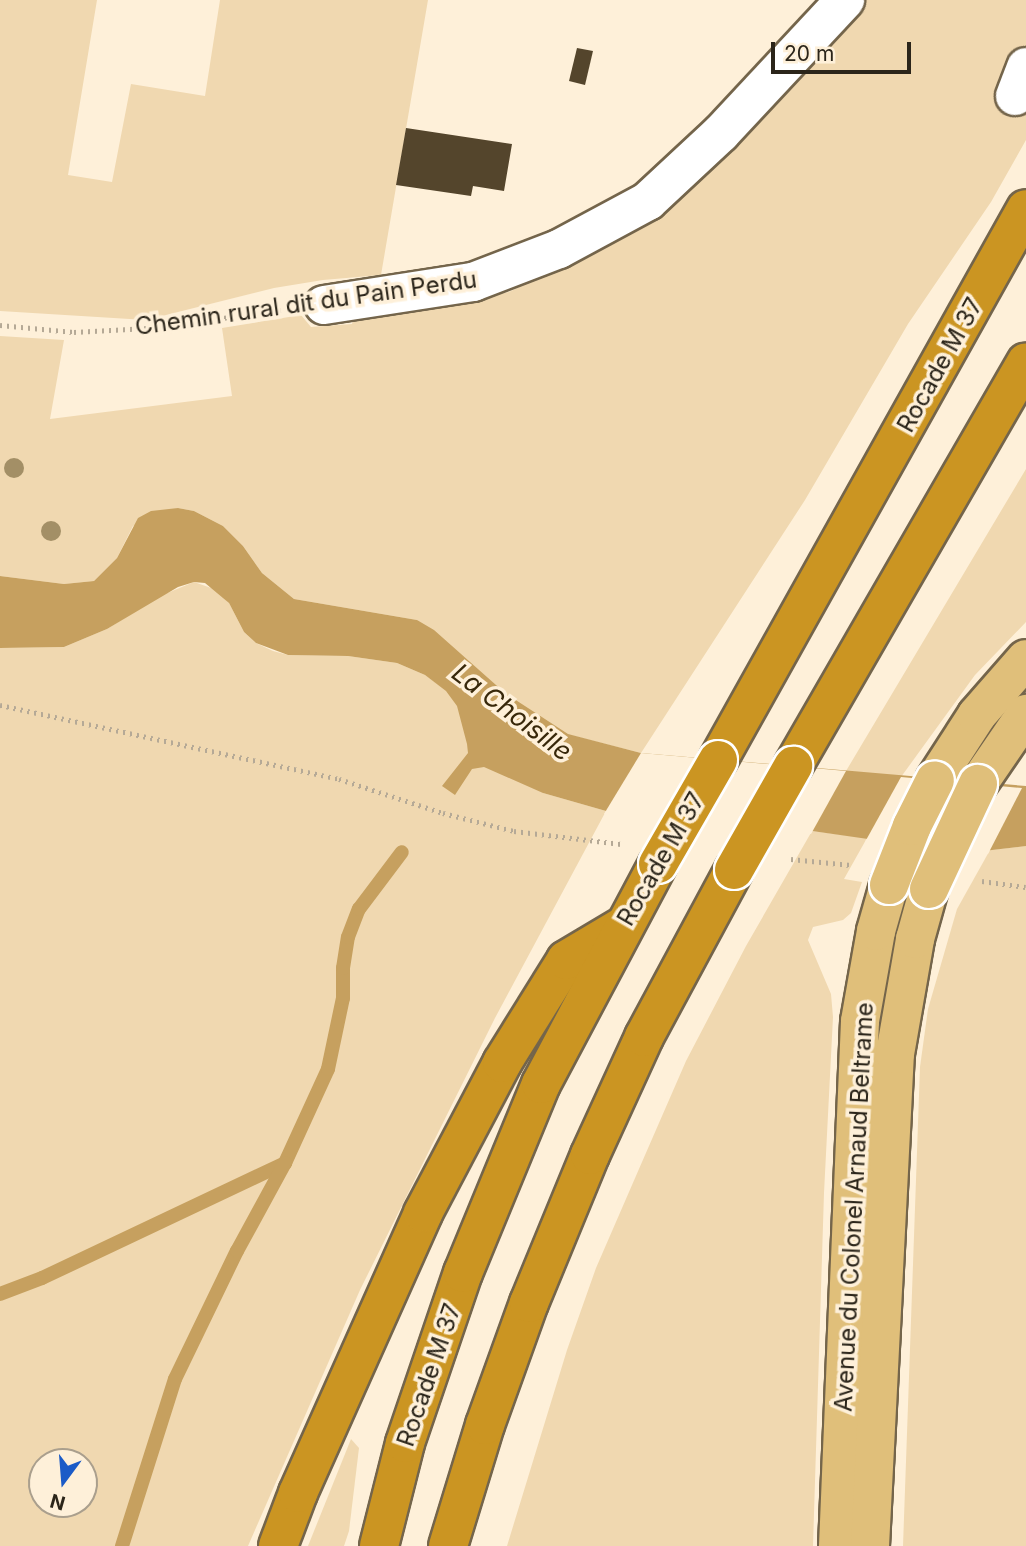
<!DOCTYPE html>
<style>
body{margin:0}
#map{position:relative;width:1026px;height:1546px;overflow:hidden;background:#fef0d9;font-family:Inter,sans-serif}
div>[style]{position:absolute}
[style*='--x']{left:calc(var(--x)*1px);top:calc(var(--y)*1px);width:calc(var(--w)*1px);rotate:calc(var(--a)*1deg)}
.green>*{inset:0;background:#f0d8b0}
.water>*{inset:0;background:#c6a05f}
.pier>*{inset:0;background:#fef0d9}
.stream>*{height:14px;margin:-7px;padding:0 7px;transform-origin:7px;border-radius:7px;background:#c6a05f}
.building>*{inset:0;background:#54452c}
.path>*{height:4.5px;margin-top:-2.25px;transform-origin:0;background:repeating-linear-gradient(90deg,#b5a996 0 2px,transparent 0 7px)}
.roads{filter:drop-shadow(2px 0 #74654b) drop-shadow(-2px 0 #74654b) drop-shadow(0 2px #74654b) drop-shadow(0 -2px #74654b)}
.minor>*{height:38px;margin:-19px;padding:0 19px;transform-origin:19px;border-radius:19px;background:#fff}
.major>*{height:38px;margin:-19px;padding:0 19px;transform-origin:19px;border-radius:19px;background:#e0bf7a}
.highway>*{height:38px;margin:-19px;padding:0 19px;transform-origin:19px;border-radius:19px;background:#cb9522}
.bridges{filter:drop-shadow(2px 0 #fff) drop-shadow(-2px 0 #fff) drop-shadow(0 2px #fff) drop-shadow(0 -2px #fff)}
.major-bridge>*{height:38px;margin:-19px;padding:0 19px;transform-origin:19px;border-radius:19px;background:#e0bf7a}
.highway-bridge>*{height:38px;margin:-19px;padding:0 19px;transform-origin:19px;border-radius:19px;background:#cb9522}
.trees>*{width:20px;height:20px;margin:-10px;border-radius:50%;background:#a38f66}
span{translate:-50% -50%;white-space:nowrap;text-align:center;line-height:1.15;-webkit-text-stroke:7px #fef0d9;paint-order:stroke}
.street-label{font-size:24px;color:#2b251a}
.water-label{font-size:26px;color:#38280a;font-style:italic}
.north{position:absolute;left:28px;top:1448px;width:70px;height:70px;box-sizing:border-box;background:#fef0d9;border:2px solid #aa9f8d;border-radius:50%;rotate:196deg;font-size:19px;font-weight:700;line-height:28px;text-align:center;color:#2b251a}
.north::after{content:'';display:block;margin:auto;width:24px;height:32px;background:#1b5bc7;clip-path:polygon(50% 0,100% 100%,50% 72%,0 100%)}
.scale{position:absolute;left:771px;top:42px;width:140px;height:32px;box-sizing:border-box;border:4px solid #2b251a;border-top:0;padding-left:9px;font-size:21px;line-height:24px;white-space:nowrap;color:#2b251a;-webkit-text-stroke:5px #fef0d9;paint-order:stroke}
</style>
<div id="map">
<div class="green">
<div style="clip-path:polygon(0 0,97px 0,68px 175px,112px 182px,131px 84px,205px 96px,220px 0,428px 0,381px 275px,323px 280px,274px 288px,146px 320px,0 311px)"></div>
<div style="clip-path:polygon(evenodd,866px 0,1026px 0,1026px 140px,991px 202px,908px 324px,805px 500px,641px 753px,570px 735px,543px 793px,606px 811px,495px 1018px,360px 1290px,248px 1546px,0 1546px,0 648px,64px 647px,107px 629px,160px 596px,194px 582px,217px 590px,229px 603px,244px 632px,256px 643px,273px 651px,288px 655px,348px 656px,397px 663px,425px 675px,439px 685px,417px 620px,294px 599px,262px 573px,243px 546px,223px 526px,194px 511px,178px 508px,133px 526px,117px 558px,94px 581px,64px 584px,0 576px,0 336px,64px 340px,50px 419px,232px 396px,222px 328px,301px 315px,311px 327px,352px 324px,357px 307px,470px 300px,509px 292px,572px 260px,773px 98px,866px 0,42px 1462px,84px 1462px,84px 1504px,42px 1504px,42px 1462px)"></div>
<div style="clip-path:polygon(1026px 469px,1026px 622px,975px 675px,901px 777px,846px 771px)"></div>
<div style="clip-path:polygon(812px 831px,867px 838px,844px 879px,862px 882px,851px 913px,843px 920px,813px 927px,808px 940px,831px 994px,833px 1017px,824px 1193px,813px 1546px,507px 1546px,567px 1350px,596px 1268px,642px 1162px,686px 1061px,746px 946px)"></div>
<div style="clip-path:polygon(1026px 846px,1026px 1546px,903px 1546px,920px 1067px,928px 1009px,957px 909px,990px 850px)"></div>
<div style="clip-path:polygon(351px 1439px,359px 1448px,349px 1531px,344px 1546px,308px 1546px)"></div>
</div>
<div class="water">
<div style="clip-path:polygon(178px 508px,194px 511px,223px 526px,243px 546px,262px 573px,294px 599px,417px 620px,434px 630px,505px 693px,568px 734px,641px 753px,1026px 786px,1026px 846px,966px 853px,812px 831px,668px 820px,606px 811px,543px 793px,484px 767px,472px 769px,455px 795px,442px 786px,468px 753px,467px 744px,457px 706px,446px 691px,425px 675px,397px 663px,348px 656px,288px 655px,256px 643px,244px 632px,229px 603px,205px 583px,194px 582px,178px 587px,107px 629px,64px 647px,0 648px,0 576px,64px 584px,94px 581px,117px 558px,138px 518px,151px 511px)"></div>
</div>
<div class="pier">
<div style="clip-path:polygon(641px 753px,846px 771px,811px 834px,668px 824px,604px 814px)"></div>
<div style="clip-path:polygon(901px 777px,1022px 788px,988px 854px,966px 857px,865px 842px)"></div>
</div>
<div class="stream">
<div style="--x:0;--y:1294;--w:45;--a:-20.9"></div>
<div style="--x:42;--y:1278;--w:269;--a:-25.3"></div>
<div style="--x:285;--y:1163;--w:103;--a:-65.4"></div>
<div style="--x:328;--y:1069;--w:73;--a:-78.1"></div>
<div style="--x:343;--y:998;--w:30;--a:-90"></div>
<div style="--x:343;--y:968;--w:31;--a:-81"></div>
<div style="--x:348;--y:937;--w:30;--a:-69"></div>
<div style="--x:359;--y:909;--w:71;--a:-53"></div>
<div style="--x:122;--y:1546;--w:175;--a:-72.4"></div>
<div style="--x:175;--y:1379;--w:142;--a:-64.2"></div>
<div style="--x:237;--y:1251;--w:100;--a:-61.4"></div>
</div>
<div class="building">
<div style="clip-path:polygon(577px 48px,593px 51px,585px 85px,569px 81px)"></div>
<div style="clip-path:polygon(406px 128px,512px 144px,504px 191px,473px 186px,471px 196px,396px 185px)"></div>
</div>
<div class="path">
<div style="--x:0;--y:325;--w:74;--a:5.4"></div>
<div style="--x:74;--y:332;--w:74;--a:-3.1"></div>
<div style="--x:148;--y:328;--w:134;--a:-7.7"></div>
<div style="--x:0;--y:705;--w:347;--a:12.3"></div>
<div style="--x:339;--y:779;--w:109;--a:18.1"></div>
<div style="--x:443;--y:813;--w:73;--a:14.2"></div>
<div style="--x:514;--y:831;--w:108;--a:6.9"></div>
<div style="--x:791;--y:859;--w:60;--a:5.7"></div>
<div style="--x:982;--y:881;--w:44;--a:7.8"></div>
</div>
<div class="roads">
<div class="minor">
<div style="--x:1015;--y:96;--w:31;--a:-69"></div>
<div style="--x:324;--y:305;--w:151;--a:-8.8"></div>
<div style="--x:473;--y:282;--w:92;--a:-21"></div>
<div style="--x:559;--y:249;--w:101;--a:-28.3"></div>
<div style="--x:648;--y:201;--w:100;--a:-43"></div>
<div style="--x:721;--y:133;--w:182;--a:-47"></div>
</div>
<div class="major">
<div style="--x:935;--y:780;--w:77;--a:-57.1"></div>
<div style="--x:977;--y:715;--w:74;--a:-48.8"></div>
<div style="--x:978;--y:784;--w:85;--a:-55.6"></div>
<div style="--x:838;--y:1546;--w:525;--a:-87.6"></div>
<div style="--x:860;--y:1021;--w:91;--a:-79.9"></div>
<div style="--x:876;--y:931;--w:48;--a:-74.2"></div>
<div style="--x:870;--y:1546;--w:493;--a:-87.1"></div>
<div style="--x:895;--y:1054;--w:117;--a:-80.1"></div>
<div style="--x:915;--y:939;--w:52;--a:-74.4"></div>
</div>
<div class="highway">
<div style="--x:718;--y:760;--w:631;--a:-60.8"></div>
<div style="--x:793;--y:766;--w:466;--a:-60"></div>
<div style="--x:278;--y:1546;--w:57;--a:-69.3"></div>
<div style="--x:298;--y:1493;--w:307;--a:-65.9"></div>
<div style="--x:423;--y:1213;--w:170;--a:-62.2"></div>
<div style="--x:502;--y:1063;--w:121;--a:-58.1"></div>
<div style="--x:566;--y:960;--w:66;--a:-30.8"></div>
<div style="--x:379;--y:1546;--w:106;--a:-75.8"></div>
<div style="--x:405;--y:1443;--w:180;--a:-71.2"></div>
<div style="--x:463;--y:1273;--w:204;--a:-67.6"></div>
<div style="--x:541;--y:1084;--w:249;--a:-62"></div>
<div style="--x:448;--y:1546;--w:127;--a:-73"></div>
<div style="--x:485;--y:1425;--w:130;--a:-70.2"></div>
<div style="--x:529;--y:1303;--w:160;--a:-67.6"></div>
<div style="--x:590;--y:1155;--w:130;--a:-65.4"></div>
<div style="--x:644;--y:1037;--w:190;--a:-61.7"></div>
</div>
</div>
<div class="bridges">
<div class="major-bridge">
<div style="--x:889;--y:885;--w:63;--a:-68.7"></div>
<div style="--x:912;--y:826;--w:51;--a:-63.4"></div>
<div style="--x:929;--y:889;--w:116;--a:-65"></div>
</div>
<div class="highway-bridge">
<div style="--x:658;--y:864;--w:120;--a:-60"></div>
<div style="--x:734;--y:870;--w:120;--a:-60.4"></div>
</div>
</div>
<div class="trees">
<div style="left:14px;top:468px"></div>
<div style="left:51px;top:531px"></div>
</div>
<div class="street-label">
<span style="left:306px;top:303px;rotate:-8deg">Chemin rural dit du Pain Perdu</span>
<span style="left:940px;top:365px;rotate:-61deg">Rocade M 37</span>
<span style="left:661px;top:859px;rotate:-60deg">Rocade M 37</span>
<span style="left:854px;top:1207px;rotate:-87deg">Avenue du Colonel Arnaud Beltrame</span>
<span style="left:429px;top:1375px;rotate:-71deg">Rocade M 37</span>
</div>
<div class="water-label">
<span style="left:512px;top:712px;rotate:37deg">La Choisille</span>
</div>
<div class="north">N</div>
<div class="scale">20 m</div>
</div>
